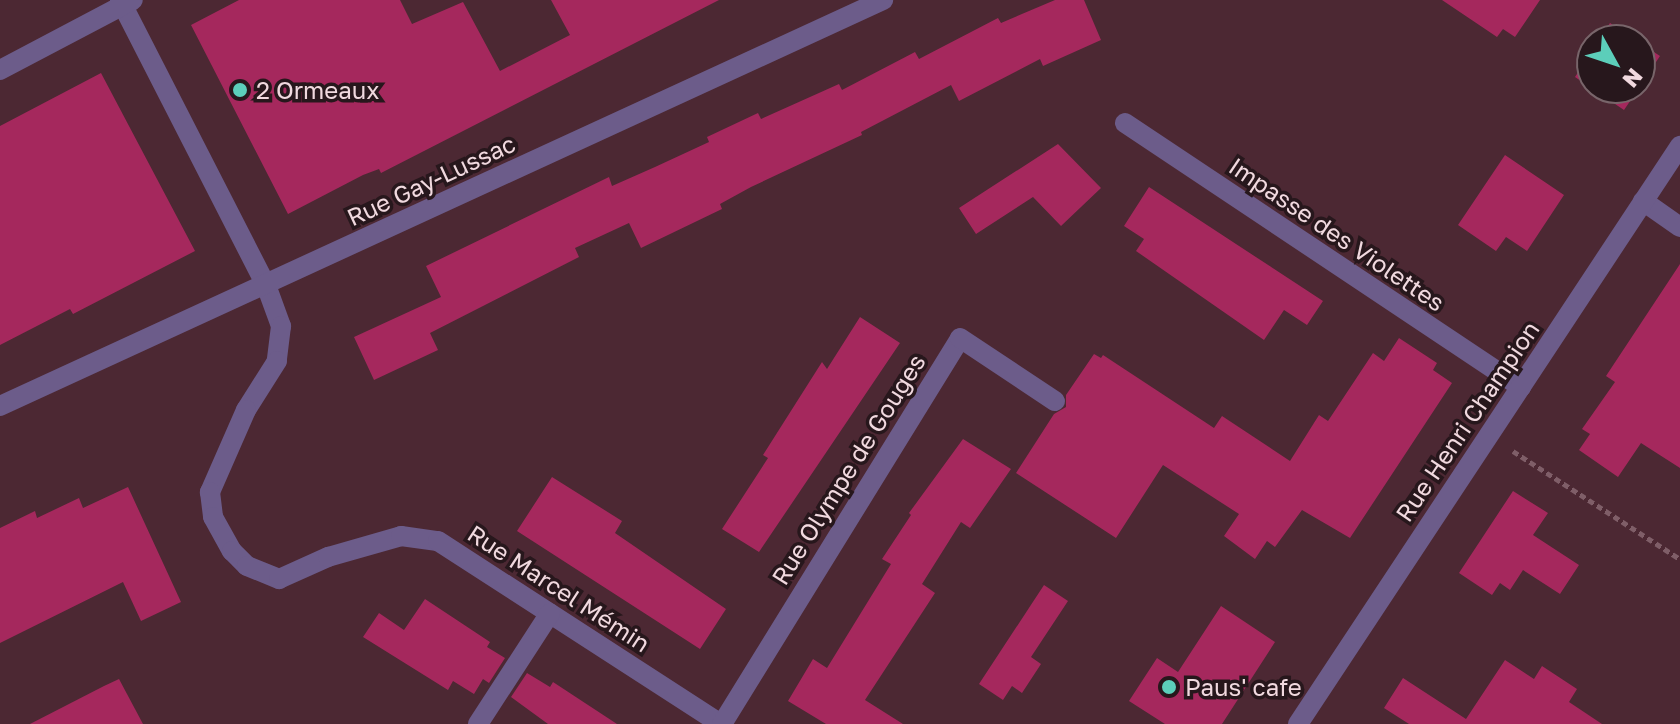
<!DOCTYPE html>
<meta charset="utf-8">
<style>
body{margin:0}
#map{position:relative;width:1680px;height:724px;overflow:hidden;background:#4c2833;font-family:"Golos Text",sans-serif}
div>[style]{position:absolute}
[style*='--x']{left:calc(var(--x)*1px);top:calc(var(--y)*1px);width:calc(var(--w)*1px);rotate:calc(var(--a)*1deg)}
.building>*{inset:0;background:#a5285d}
.path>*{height:5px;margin-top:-2.5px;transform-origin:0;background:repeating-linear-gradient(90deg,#7f5e68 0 6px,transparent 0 10px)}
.minor>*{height:20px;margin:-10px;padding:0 10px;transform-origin:10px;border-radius:10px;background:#6c5c8a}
.tertiary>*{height:20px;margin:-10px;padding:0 10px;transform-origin:10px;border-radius:10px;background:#6c5c8a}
.dots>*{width:22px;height:22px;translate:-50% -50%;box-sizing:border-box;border:4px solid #27171c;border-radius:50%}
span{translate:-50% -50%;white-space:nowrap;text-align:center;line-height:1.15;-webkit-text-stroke:7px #27171c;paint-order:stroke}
.poi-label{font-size:24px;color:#f1d9df}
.left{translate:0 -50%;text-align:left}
.street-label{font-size:24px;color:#f1d9df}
.north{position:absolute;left:1576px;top:24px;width:80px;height:80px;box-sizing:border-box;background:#27171c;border:2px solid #78656a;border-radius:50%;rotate:130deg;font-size:22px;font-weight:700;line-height:32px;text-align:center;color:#f1d9df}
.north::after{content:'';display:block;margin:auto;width:28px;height:36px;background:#5cceba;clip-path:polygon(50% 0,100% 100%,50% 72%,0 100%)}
</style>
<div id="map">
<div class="building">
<div style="clip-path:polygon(239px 0,400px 0,412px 24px,463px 2px,500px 71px,570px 35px,551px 0,719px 0,381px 173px,379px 169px,363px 175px,288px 214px,191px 25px)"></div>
<div style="clip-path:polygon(1055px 0,1084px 0,1101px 40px,1043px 66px,1040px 59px,959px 101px,951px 85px,861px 132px,862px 135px,751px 187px,720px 204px,722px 209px,641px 248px,629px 223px,575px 248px,579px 257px,430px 333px,438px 350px,374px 380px,354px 337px,441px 297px,426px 266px,609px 177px,612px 186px,655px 167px,709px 142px,707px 137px,758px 113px,761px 119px,839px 84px,842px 90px,915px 52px,919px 59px,998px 18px,1001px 23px)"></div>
<div style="clip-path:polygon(1442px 0,1540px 0,1515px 37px,1503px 29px,1497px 37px)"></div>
<div style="clip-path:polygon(1610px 23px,1635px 40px,1599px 40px)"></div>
<div style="clip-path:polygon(1640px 43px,1660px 56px,1640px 86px)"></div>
<div style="clip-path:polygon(1592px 51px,1592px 88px,1639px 88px,1624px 110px,1575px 77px)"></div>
<div style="clip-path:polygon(101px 73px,195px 251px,73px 314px,70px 309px,0 345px,0 126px)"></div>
<div style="clip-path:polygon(1058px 144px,1101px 188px,1061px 226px,1033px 197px,976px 234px,959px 208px)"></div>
<div style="clip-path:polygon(1505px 155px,1564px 195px,1527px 251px,1506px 237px,1496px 251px,1458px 225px)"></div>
<div style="clip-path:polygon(1149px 187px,1323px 301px,1307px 325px,1284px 310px,1264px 340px,1136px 251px,1144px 239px,1124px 226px)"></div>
<div style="clip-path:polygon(1680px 264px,1680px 468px,1641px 443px,1618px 477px,1579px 450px,1590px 434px,1582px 429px,1615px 382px,1606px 376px)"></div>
<div style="clip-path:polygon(860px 317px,900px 343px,759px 552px,722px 529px,768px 458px,763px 455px,822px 362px,827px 369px)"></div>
<div style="clip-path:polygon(1399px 338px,1437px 363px,1433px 370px,1452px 383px,1350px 538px,1302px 510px,1275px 547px,1267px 541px,1255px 559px,1224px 536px,1239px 514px,1163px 465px,1116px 538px,1016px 473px,1054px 414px,1066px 407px,1066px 395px,1094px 354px,1101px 358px,1103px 355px,1214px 428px,1222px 416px,1290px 461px,1319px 415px,1328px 421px,1373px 353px,1384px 361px)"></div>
<div style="clip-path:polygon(963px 439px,1011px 469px,970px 528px,961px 522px,922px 584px,935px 593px,865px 700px,903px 724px,826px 724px,788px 701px,813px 659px,827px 668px,891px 564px,882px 559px,911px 515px,909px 513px)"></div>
<div style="clip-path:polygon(552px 477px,622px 521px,615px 533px,726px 609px,700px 649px,517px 531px)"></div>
<div style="clip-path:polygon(128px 487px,181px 602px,141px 621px,123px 582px,0 643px,0 528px,35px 511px,37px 518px,79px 498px,83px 508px)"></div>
<div style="clip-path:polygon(1513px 491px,1548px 513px,1533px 535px,1579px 565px,1560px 594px,1523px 570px,1510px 590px,1500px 583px,1492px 595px,1459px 573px)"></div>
<div style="clip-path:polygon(1044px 585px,1068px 601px,1031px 657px,1041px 664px,1022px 693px,1012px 686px,1003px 700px,979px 684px)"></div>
<div style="clip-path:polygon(425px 599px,490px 642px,487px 647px,505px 658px,489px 683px,483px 679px,474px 694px,453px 681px,448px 690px,363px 637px,379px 613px,404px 630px)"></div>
<div style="clip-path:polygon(1221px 606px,1275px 642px,1222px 724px,1165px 724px,1129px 701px,1157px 658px,1178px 672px)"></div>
<div style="clip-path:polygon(1505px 660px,1534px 679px,1542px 666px,1577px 689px,1569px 702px,1602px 724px,1409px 724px,1384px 708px,1403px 678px,1466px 719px)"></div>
<div style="clip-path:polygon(527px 673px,550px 687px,553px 682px,617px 724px,548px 724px,511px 697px)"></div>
<div style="clip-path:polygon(119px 679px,143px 724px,30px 724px,104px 686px)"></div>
</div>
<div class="path">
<div style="--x:1513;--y:451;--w:199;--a:32.9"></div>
</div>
<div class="minor">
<div style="--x:120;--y:0;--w:320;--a:62.9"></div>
<div style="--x:266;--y:285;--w:44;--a:69.9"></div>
<div style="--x:281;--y:326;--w:35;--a:97"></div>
<div style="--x:277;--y:361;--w:58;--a:122.3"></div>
<div style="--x:246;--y:410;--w:90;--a:113.7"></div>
<div style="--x:210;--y:492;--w:25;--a:83"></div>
<div style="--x:213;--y:517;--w:39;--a:61"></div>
<div style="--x:232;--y:551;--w:21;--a:45"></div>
<div style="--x:247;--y:566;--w:35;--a:22"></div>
<div style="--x:279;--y:579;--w:54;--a:-24.2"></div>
<div style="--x:328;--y:557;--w:76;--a:-16"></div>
<div style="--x:401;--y:536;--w:37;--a:8"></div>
<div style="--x:438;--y:541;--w:337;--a:32.9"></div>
<div style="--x:0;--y:70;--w:150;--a:-27.8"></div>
<div style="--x:1125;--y:123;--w:476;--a:33.7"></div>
<div style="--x:1643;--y:201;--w:45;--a:35.1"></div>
<div style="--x:0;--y:406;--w:972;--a:-24.69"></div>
<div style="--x:478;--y:724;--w:132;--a:-57"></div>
<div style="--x:722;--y:724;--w:453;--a:-58.3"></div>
<div style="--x:960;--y:338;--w:114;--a:33.6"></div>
</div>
<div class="tertiary">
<div style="--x:1298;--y:724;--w:693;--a:-56.54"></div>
</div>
<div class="dots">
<div style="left:240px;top:90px;background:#5cceba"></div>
<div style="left:1169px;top:687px;background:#5cceba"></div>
</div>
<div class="poi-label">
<span class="left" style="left:256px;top:90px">2 Ormeaux</span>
<span class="left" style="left:1185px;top:687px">Paus' cafe</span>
</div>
<div class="street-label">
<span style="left:431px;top:180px;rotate:-25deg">Rue Gay-Lussac</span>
<span style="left:1337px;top:234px;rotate:34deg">Impasse des Violettes</span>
<span style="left:1467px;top:421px;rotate:-56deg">Rue Henri Champion</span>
<span style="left:848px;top:469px;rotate:-58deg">Rue Olympe de Gouges</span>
<span style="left:559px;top:588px;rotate:33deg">Rue Marcel Mémin</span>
</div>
<div class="north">N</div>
</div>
